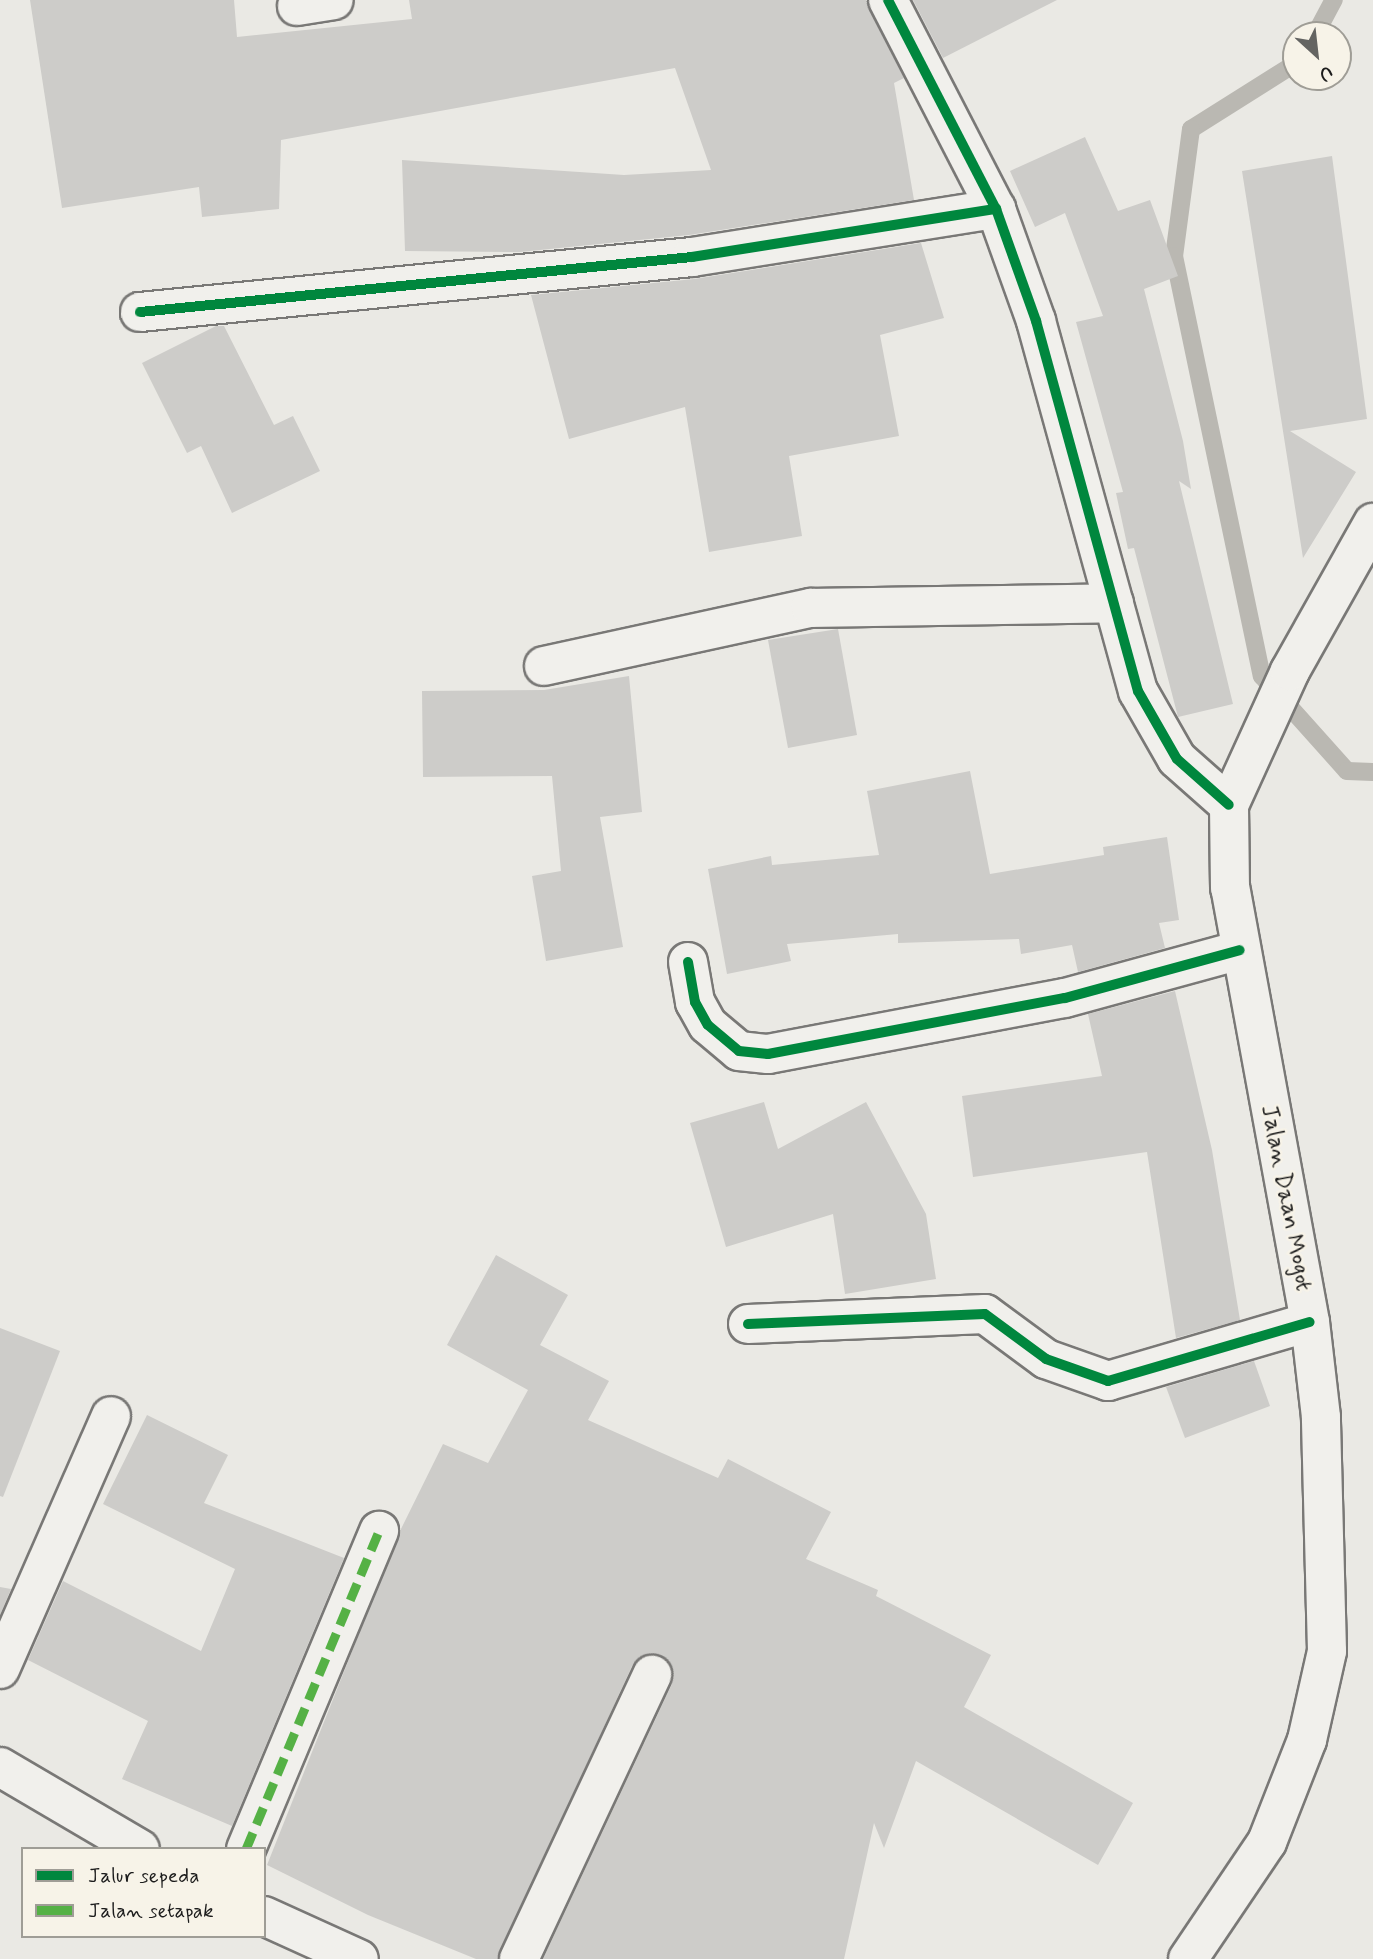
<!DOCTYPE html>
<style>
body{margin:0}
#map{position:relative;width:1373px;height:1959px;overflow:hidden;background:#eae9e4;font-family:Mynerve,sans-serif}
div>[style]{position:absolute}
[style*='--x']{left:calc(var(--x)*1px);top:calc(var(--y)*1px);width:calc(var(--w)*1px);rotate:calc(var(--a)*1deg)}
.stream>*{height:18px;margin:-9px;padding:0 9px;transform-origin:9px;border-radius:9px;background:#bab8b2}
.building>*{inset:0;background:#cdccc9}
.roads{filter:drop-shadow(2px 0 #797876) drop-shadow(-2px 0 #797876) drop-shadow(0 2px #797876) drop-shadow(0 -2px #797876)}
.street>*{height:38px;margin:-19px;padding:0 19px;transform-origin:19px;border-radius:19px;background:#f1f0ec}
.secondary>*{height:38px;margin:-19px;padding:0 19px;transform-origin:19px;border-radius:19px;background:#f1f0ec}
.quiet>*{height:9px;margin-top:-4.5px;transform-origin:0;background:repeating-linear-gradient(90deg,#55b145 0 18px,transparent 0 27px)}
.cycleway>*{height:10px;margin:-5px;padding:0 5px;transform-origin:5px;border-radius:5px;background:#00873e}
span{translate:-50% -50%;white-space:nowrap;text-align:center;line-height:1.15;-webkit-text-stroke:5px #f7f3e8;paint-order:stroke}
.street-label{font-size:24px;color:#1c1c1c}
.legend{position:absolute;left:21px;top:1847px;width:245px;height:91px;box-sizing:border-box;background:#f7f3e8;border:2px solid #9f9d96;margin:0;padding:9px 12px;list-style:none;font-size:21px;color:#1c1c1c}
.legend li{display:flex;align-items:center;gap:14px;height:35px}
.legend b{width:35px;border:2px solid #9f9d96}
.north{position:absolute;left:1282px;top:21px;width:70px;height:70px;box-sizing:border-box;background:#f7f3e8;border:2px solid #9f9d96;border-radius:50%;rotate:153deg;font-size:19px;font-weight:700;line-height:28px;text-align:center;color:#1c1c1c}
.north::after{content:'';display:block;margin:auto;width:24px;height:32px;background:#646462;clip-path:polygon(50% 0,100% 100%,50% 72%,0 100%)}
</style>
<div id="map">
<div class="stream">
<div style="--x:1315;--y:35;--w:40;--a:-62"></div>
<div style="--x:1296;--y:63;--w:124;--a:147.8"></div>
<div style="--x:1191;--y:129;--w:128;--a:97.6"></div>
<div style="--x:1174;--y:256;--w:429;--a:78.2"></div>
<div style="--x:1262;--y:676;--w:127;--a:48.2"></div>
<div style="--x:1347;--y:771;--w:26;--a:2"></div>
</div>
<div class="building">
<div style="clip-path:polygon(30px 0,234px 0,237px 37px,412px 19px,409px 0,866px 0,904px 78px,894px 83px,914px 200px,689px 235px,520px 252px,405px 251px,402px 160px,624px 175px,711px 170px,675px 68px,281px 140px,279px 209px,202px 217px,199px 187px,62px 208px)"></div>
<div style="clip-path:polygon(913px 0,1057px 0,943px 58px)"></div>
<div style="clip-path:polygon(1085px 137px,1118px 211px,1150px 200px,1178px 276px,1144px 289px,1183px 441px,1191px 489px,1179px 481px,1233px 704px,1178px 717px,1134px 548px,1128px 549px,1116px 493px,1123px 492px,1076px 322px,1103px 316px,1065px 213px,1035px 227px,1010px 171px)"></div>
<div style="clip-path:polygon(1332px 156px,1367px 419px,1290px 431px,1356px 472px,1303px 558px,1242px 171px)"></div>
<div style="clip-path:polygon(921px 243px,944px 318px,880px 335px,899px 436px,789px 456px,802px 536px,709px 552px,685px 407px,569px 439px,531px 295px,694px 279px)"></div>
<div style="clip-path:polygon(216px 326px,224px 326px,274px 425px,293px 416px,320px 471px,232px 513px,201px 446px,187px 453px,142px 363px)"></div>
<div style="clip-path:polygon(838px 629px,857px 735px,788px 748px,768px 640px)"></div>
<div style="clip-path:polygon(629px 676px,642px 812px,600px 817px,623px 947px,546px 961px,532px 876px,561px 871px,552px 776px,423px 777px,422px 691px,544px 690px)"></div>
<div style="clip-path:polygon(970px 771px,990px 874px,1104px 855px,1103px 847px,1167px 837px,1179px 920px,1159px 923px,1165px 948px,1078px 972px,1072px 945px,1021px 954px,1019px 939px,898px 943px,898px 934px,787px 944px,791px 961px,727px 974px,708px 869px,771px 856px,772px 865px,879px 855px,867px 791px)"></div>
<div style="clip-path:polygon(1175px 991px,1212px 1150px,1240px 1320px,1176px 1338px,1147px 1152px,973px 1177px,962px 1096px,1102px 1076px,1088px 1014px)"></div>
<div style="clip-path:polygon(764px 1102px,778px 1149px,866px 1102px,926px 1214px,936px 1279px,845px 1294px,833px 1214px,726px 1247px,690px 1123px)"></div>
<div style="clip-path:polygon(496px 1255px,568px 1295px,540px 1345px,609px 1381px,588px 1420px,718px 1478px,728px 1459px,831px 1512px,806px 1559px,878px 1590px,876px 1596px,991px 1655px,964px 1707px,1133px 1803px,1098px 1865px,916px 1761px,884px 1848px,874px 1823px,844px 1959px,543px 1959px,672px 1684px,670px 1663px,651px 1653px,632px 1666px,497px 1959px,476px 1959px,368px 1915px,267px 1865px,400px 1531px,443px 1444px,488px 1463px,528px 1390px,447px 1345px)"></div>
<div style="clip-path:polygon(0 1328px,60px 1351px,3px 1497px,0 1496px)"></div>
<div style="clip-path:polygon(1254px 1361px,1270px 1406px,1185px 1438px,1166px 1387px)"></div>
<div style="clip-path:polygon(147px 1415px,228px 1455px,204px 1503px,344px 1558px,232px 1826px,122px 1779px,148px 1721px,28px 1660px,63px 1581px,201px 1651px,235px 1569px,103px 1504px)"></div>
<div style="clip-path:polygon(0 1587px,11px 1589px,0 1615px)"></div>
</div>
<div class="roads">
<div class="street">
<div style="--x:888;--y:0;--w:235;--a:62.7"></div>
<div style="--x:996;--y:209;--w:119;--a:70.3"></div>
<div style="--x:1036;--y:321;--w:384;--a:74.6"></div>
<div style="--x:1138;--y:691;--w:78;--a:60.2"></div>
<div style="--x:1177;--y:759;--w:69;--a:41.5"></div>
<div style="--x:297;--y:6;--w:37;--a:-9"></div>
<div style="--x:140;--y:312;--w:555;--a:-5.69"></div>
<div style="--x:692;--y:257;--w:308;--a:-9"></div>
<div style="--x:544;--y:666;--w:273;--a:-12.3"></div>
<div style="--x:811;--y:608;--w:303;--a:-0.9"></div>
<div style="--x:688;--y:962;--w:41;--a:80.1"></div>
<div style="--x:695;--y:1002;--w:26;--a:61"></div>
<div style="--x:708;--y:1025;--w:40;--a:40"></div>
<div style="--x:739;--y:1051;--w:29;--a:6"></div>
<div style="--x:768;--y:1054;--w:302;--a:-10.7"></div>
<div style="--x:1065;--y:998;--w:181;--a:-15.3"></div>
<div style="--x:748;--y:1324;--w:237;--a:-2.4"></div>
<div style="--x:985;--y:1314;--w:76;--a:36.4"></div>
<div style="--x:1046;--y:1359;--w:66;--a:19.5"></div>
<div style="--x:1108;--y:1381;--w:210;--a:-16.3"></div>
<div style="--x:0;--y:1669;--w:276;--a:-66.3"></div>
<div style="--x:246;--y:1849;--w:345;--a:-67.3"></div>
<div style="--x:519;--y:1959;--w:314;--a:-64.9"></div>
</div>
<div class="secondary">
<div style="--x:0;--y:1767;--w:162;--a:30.4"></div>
<div style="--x:264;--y:1916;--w:104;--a:24.4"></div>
<div style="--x:1188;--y:1959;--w:141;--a:-56"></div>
<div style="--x:1267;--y:1842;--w:110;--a:-68.6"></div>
<div style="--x:1307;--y:1740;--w:91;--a:-77.3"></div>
<div style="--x:1327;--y:1651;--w:234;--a:-91.5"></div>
<div style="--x:1321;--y:1417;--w:96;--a:-96.6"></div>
<div style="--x:1310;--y:1322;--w:441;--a:-100.4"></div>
<div style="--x:1230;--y:888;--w:83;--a:-90.7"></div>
<div style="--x:1229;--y:805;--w:147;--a:-65.5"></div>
<div style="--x:1290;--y:671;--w:170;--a:-60.7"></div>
</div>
</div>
<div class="quiet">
<div style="--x:246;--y:1849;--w:345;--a:-67.3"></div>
</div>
<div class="cycleway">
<div style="--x:888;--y:0;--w:235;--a:62.7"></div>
<div style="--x:996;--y:209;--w:119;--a:70.3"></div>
<div style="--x:1036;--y:321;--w:384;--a:74.6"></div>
<div style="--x:1138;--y:691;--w:78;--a:60.2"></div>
<div style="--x:1177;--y:759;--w:69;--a:41.5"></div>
<div style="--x:140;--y:312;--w:555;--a:-5.69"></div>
<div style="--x:692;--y:257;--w:308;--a:-9"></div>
<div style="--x:688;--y:962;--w:41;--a:80.1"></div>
<div style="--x:695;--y:1002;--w:26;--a:61"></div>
<div style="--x:708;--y:1025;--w:40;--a:40"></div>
<div style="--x:739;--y:1051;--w:29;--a:6"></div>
<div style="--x:768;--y:1054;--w:302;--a:-10.7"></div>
<div style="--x:1065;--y:998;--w:181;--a:-15.3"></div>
<div style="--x:748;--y:1324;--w:237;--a:-2.4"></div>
<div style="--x:985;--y:1314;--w:76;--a:36.4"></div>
<div style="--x:1046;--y:1359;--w:66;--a:19.5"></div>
<div style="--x:1108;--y:1381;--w:210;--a:-16.3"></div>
</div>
<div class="street-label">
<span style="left:1286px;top:1198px;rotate:79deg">Jalan Daan Mogot</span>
</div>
<ul class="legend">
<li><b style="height:9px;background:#00873e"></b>Jalur sepeda</li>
<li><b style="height:9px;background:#55b145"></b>Jalan setapak</li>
</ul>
<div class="north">U</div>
</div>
